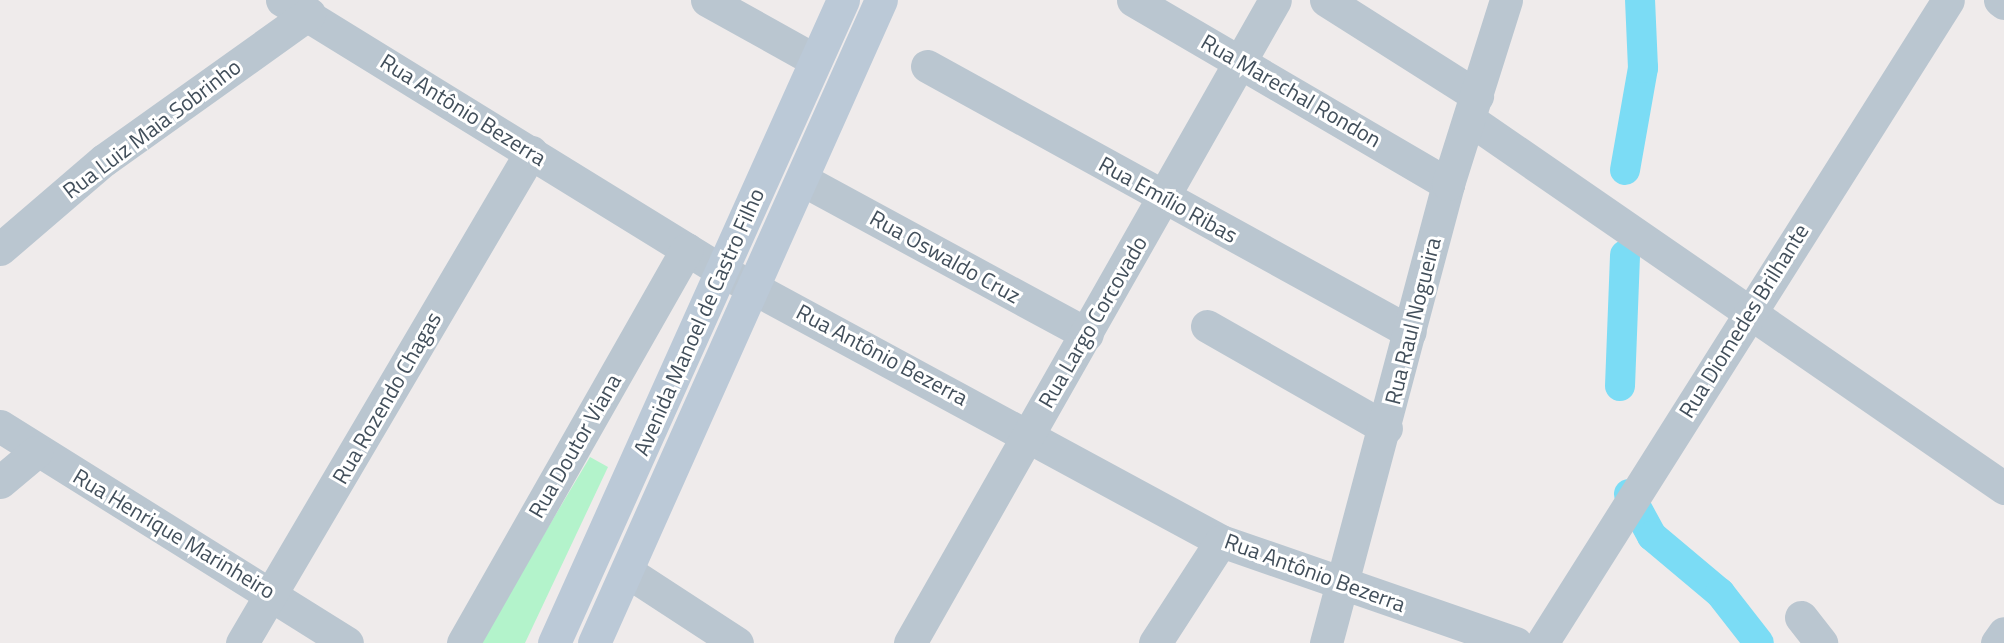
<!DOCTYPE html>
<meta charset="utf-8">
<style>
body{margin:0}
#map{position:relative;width:2004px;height:643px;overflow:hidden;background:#efebeb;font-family:"Titillium Web",sans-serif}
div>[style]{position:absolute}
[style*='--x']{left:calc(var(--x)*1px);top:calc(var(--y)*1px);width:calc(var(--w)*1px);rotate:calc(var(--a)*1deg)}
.green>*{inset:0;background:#b3f3cb}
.canal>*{height:30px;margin:-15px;padding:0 15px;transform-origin:15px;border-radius:15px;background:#7bdcf5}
.minor>*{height:33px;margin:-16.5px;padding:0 16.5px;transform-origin:16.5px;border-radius:16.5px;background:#bac6d0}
.secondary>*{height:33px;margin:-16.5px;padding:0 16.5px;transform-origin:16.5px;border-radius:16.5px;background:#bbc9d7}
span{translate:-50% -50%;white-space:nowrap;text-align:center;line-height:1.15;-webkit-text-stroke:6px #fff;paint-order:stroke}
.street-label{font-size:22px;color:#424f5b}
</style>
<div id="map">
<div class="green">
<div style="clip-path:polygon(590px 457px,608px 467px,525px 643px,479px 643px)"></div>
</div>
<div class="canal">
<div style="--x:1625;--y:170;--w:104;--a:-80"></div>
<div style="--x:1643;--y:68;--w:68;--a:-92.5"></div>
<div style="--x:1620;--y:386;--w:131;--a:-87.8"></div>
<div style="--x:1629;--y:494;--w:48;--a:61.3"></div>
<div style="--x:1652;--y:536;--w:89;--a:40"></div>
<div style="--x:1720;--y:593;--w:63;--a:52"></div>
</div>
<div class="minor">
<div style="--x:282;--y:0;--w:517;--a:31.63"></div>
<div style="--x:722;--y:271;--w:567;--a:28.42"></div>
<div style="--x:1221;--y:541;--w:312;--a:19.1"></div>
<div style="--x:707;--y:0;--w:124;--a:29.1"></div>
<div style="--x:1133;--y:0;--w:365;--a:30.3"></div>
<div style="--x:1326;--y:0;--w:179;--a:32.4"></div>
<div style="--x:2000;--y:0;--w:5;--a:37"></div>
<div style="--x:927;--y:66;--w:551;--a:28.84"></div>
<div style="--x:1469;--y:119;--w:650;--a:34.59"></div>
<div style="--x:803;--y:180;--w:323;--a:28.5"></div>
<div style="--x:0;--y:249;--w:137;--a:-40.6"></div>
<div style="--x:104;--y:160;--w:252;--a:-35.5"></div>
<div style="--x:1207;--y:326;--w:206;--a:29.7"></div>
<div style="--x:0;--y:426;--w:409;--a:32"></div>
<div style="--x:0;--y:482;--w:47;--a:-39.8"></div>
<div style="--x:628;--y:572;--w:130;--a:33.1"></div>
<div style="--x:1801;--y:617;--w:33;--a:52"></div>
<div style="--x:242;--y:643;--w:570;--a:-59.52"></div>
<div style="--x:463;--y:643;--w:453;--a:-60.4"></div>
<div style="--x:910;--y:643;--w:739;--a:-60.42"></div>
<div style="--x:1155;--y:643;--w:121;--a:-57.1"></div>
<div style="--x:1326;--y:643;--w:475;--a:-75.1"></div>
<div style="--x:1448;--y:184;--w:193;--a:-72.5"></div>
<div style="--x:1542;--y:643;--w:760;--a:-57.73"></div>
<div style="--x:1997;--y:643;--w:12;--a:-55"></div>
</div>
<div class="secondary">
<div style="--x:554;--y:643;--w:705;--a:-65.8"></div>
<div style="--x:594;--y:643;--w:704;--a:-65.95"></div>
</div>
<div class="street-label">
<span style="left:1291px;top:91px;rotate:30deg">Rua Marechal Rondon</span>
<span style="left:463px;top:110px;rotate:32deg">Rua Antônio Bezerra</span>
<span style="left:152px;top:129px;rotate:-37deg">Rua Luiz Maia Sobrinho</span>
<span style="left:1168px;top:200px;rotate:29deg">Rua Emílio Ribas</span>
<span style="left:945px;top:257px;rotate:29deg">Rua Oswaldo Cruz</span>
<span style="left:1413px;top:321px;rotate:-76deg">Rua Raul Nogueira</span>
<span style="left:1744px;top:321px;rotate:-58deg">Rua Diomedes Brilhante</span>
<span style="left:699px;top:322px;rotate:-66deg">Avenida Manoel de Castro Filho</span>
<span style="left:1093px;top:322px;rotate:-60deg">Rua Largo Corcovado</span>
<span style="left:882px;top:355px;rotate:28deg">Rua Antônio Bezerra</span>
<span style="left:387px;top:398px;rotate:-60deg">Rua Rozendo Chagas</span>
<span style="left:575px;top:446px;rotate:-60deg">Rua Doutor Viana</span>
<span style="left:174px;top:534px;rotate:31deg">Rua Henrique Marinheiro</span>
<span style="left:1315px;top:573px;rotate:20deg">Rua Antônio Bezerra</span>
</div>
</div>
